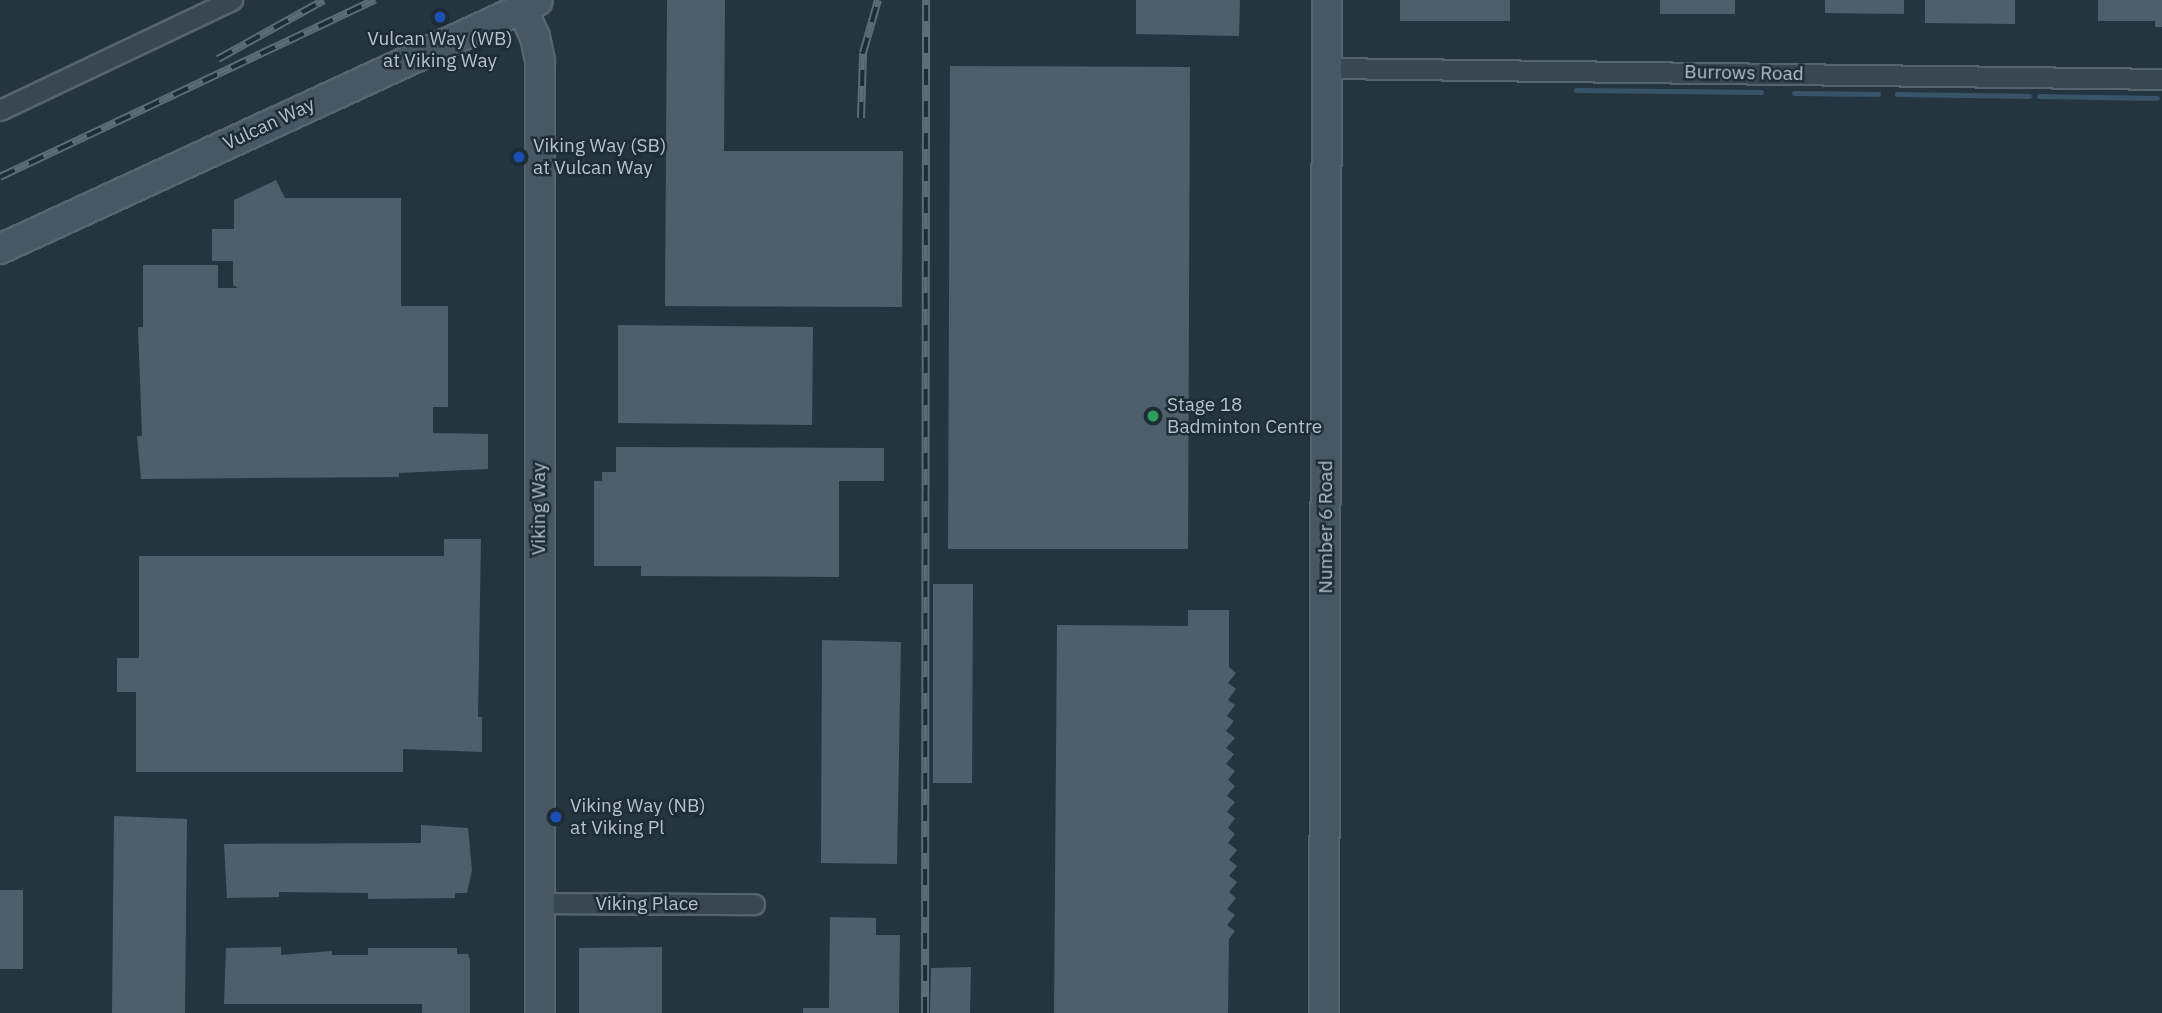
<!DOCTYPE html>
<style>
body{margin:0}
#map{position:relative;width:2162px;height:1013px;overflow:hidden;background:#253540;font-family:"IBM Plex Sans",sans-serif}
div>[style]{position:absolute}
[style*='--x']{left:calc(var(--x)*1px);top:calc(var(--y)*1px);width:calc(var(--w)*1px);rotate:calc(var(--a)*1deg)}
.stream>*{height:5px;margin:-2.5px;padding:0 2.5px;transform-origin:2.5px;border-radius:2.5px;background:#395468}
.building>*{inset:0;background:#4e5f6b}
.roads{filter:drop-shadow(2px 0 #57646e) drop-shadow(-2px 0 #57646e) drop-shadow(0 2px #57646e) drop-shadow(0 -2px #57646e)}
.street>*{height:19px;margin:-9.5px;padding:0 9.5px;transform-origin:9.5px;border-radius:9.5px;background:#394750}
.secondary>*{height:28px;margin:-14px;padding:0 14px;transform-origin:14px;border-radius:14px;background:#475763}
.rail>*{height:8px;margin-top:-4px;transform-origin:0;background:repeating-linear-gradient(90deg,#1e2c35 0 16px,#5b6c77 0 32px);box-sizing:border-box;border-block:2px solid #5b6c77}
.dots>*{width:19px;height:19px;translate:-50% -50%;box-sizing:border-box;border:4px solid #1e2c35;border-radius:50%}
span{translate:-50% -50%;white-space:nowrap;text-align:center;line-height:1.15;-webkit-text-stroke:5px #1e2c35;paint-order:stroke}
.poi-label{font-size:19px;color:#b6c1cb}
.left{translate:0 -50%;text-align:left}
.street-label{font-size:19px;color:#b6c1cb}
</style>
<div id="map">
<div class="stream">
<div style="--x:1576;--y:90;--w:185;--a:0.6"></div>
<div style="--x:1794;--y:93;--w:84;--a:0.7"></div>
<div style="--x:1897;--y:94;--w:132;--a:0.9"></div>
<div style="--x:2039;--y:96;--w:118;--a:1"></div>
</div>
<div class="building">
<div style="clip-path:polygon(667px 0,725px 0,724px 151px,903px 151px,902px 307px,665px 306px)"></div>
<div style="clip-path:polygon(1136px 0,1240px 0,1239px 36px,1136px 34px)"></div>
<div style="clip-path:polygon(1400px 0,1510px 0,1510px 21px,1400px 21px)"></div>
<div style="clip-path:polygon(1660px 0,1735px 0,1735px 14px,1660px 14px)"></div>
<div style="clip-path:polygon(1825px 0,1904px 0,1904px 14px,1825px 13px)"></div>
<div style="clip-path:polygon(1925px 0,2015px 0,2015px 24px,1925px 23px)"></div>
<div style="clip-path:polygon(2098px 0,2162px 0,2162px 27px,2155px 27px,2155px 21px,2098px 21px)"></div>
<div style="clip-path:polygon(950px 66px,1190px 67px,1188px 549px,948px 549px)"></div>
<div style="clip-path:polygon(276px 180px,285px 198px,401px 198px,401px 306px,448px 306px,448px 407px,433px 407px,433px 433px,488px 434px,488px 469px,399px 473px,399px 477px,141px 479px,137px 436px,142px 436px,138px 327px,143px 327px,143px 265px,218px 265px,218px 288px,238px 288px,233px 285px,233px 261px,212px 261px,212px 229px,234px 229px,234px 200px)"></div>
<div style="clip-path:polygon(618px 325px,813px 327px,812px 425px,618px 423px)"></div>
<div style="clip-path:polygon(616px 447px,884px 448px,884px 481px,839px 481px,839px 577px,641px 576px,641px 566px,594px 566px,594px 481px,602px 481px,602px 472px,616px 472px)"></div>
<div style="clip-path:polygon(444px 539px,481px 539px,478px 717px,482px 717px,482px 752px,403px 749px,403px 772px,136px 772px,136px 692px,117px 692px,117px 658px,139px 658px,139px 556px,444px 556px)"></div>
<div style="clip-path:polygon(933px 584px,973px 584px,972px 783px,933px 783px)"></div>
<div style="clip-path:polygon(1188px 610px,1229px 610px,1229px 667px,1236px 673px,1228px 683px,1236px 689px,1228px 700px,1235px 705px,1227px 716px,1234px 721px,1226px 731px,1235px 738px,1226px 748px,1234px 754px,1226px 764px,1235px 771px,1228px 780px,1235px 786px,1227px 796px,1235px 802px,1227px 812px,1235px 818px,1228px 828px,1235px 834px,1228px 843px,1237px 850px,1229px 860px,1237px 866px,1229px 876px,1237px 882px,1229px 892px,1236px 898px,1227px 909px,1235px 915px,1227px 925px,1235px 931px,1229px 939px,1228px 1013px,1054px 1013px,1057px 625px,1188px 626px)"></div>
<div style="clip-path:polygon(822px 640px,901px 642px,897px 864px,821px 863px)"></div>
<div style="clip-path:polygon(114px 816px,187px 819px,185px 1013px,112px 1013px)"></div>
<div style="clip-path:polygon(421px 825px,468px 828px,472px 870px,467px 893px,455px 893px,455px 898px,368px 899px,368px 893px,279px 892px,279px 897px,227px 898px,224px 844px,421px 843px)"></div>
<div style="clip-path:polygon(0 890px,23px 890px,23px 969px,0 969px)"></div>
<div style="clip-path:polygon(830px 917px,876px 918px,876px 935px,900px 935px,899px 1013px,803px 1013px,803px 1008px,829px 1008px)"></div>
<div style="clip-path:polygon(281px 947px,281px 955px,332px 951px,332px 955px,368px 955px,368px 948px,457px 948px,457px 954px,468px 954px,470px 960px,470px 1013px,422px 1013px,422px 1004px,224px 1004px,226px 948px)"></div>
<div style="clip-path:polygon(662px 947px,662px 1013px,579px 1013px,579px 948px)"></div>
<div style="clip-path:polygon(971px 967px,970px 1013px,930px 1013px,931px 968px)"></div>
</div>
<div class="roads">
<div class="street">
<div style="--x:1327;--y:68;--w:835;--a:0.75"></div>
<div style="--x:0;--y:110;--w:257;--a:-25.4"></div>
<div style="--x:540;--y:903;--w:214;--a:0.3"></div>
</div>
<div class="secondary">
<div style="--x:522;--y:8;--w:32;--a:66"></div>
<div style="--x:535;--y:37;--w:25;--a:78"></div>
<div style="--x:540;--y:61;--w:952;--a:90"></div>
<div style="--x:0;--y:249;--w:592;--a:-24.75"></div>
<div style="--x:1324;--y:1013;--w:1013;--a:-89.83"></div>
</div>
</div>
<div class="rail">
<div style="--x:218;--y:59;--w:121;--a:-29.1"></div>
<div style="--x:861;--y:118;--w:65;--a:-88.2"></div>
<div style="--x:863;--y:53;--w:55;--a:-74.2"></div>
<div style="--x:0;--y:177;--w:415;--a:-25.3"></div>
<div style="--x:925;--y:1013;--w:1013;--a:-89.94"></div>
</div>
<div class="dots">
<div style="left:440px;top:17px;background:#1a4fb4"></div>
<div style="left:519px;top:157px;background:#1a4fb4"></div>
<div style="left:1153px;top:416px;background:#2e9e5b"></div>
<div style="left:556px;top:817px;background:#1a4fb4"></div>
</div>
<div class="poi-label">
<span style="left:440px;top:50px">Vulcan Way (WB)<br>at Viking Way</span>
<span class="left" style="left:533px;top:157px">Viking Way (SB)<br>at Vulcan Way</span>
<span class="left" style="left:1167px;top:416px">Stage 18<br>Badminton Centre</span>
<span class="left" style="left:570px;top:817px">Viking Way (NB)<br>at Viking Pl</span>
</div>
<div class="street-label">
<span style="left:1744px;top:73px;rotate:1deg">Burrows Road</span>
<span style="left:269px;top:124px;rotate:-25deg">Vulcan Way</span>
<span style="left:539px;top:509px;rotate:-90deg">Viking Way</span>
<span style="left:1326px;top:527px;rotate:-90deg">Number 6 Road</span>
<span style="left:647px;top:904px">Viking Place</span>
</div>
</div>
